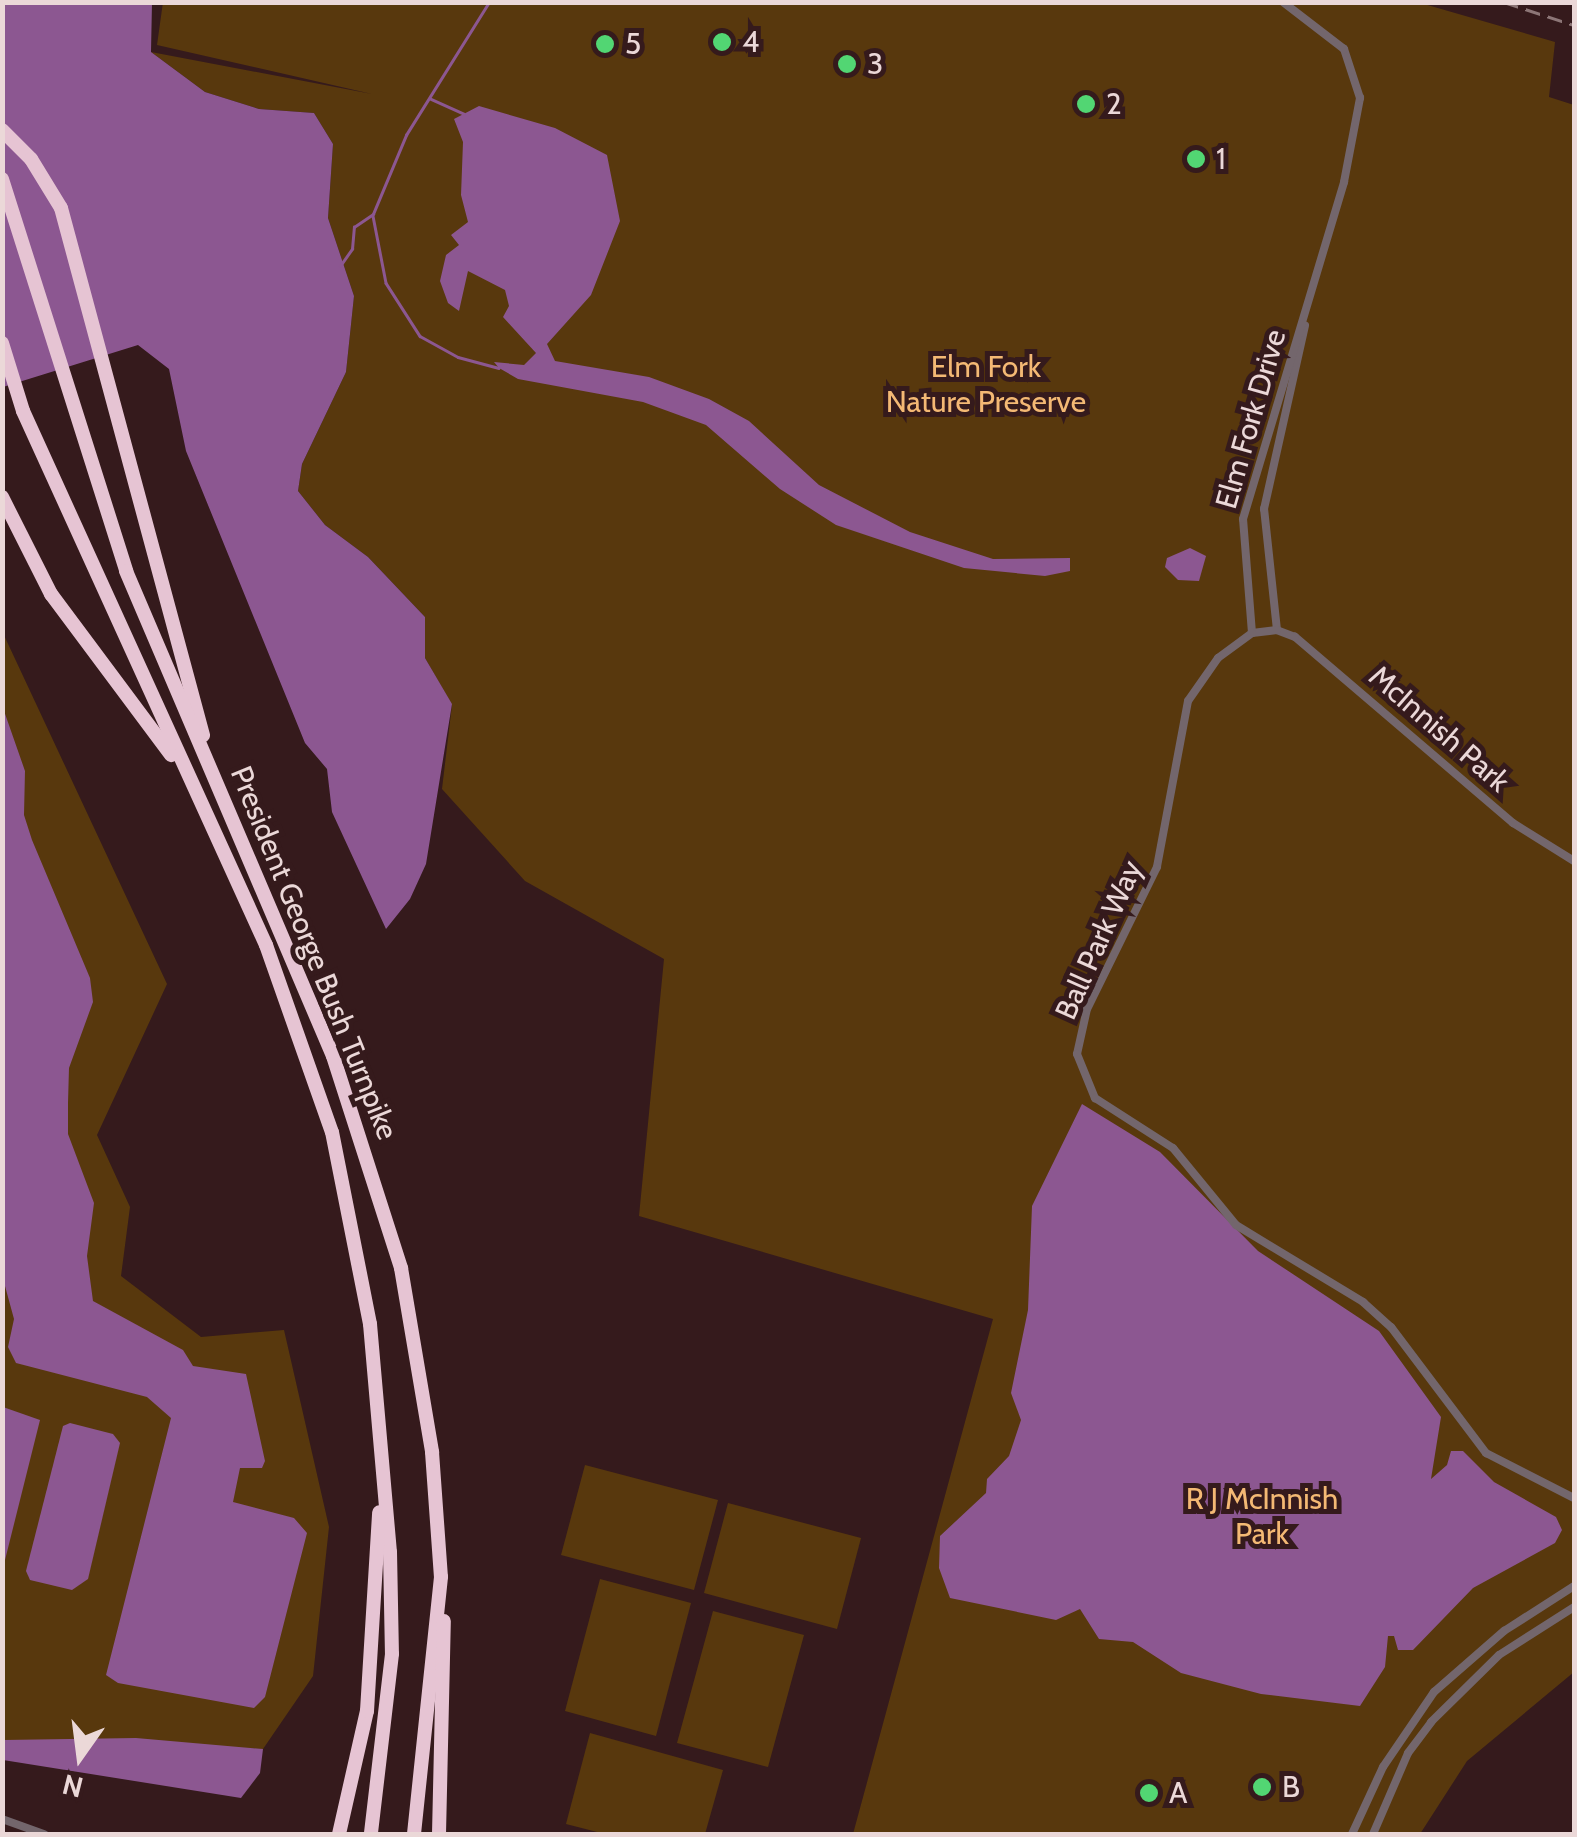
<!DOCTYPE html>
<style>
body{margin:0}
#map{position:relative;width:1577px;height:1837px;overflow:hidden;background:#351a1c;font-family:Cabin,sans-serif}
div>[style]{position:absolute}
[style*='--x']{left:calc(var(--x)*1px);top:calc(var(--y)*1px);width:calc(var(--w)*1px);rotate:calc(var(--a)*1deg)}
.green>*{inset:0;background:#58380d}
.water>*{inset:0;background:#8c5791}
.stream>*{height:2.5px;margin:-1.25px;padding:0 1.25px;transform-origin:1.25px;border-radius:1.25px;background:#8c5791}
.minor>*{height:8px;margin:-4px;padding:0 4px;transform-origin:4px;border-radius:4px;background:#73666c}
.motorway>*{height:14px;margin:-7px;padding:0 7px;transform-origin:7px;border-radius:7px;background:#e6c4d3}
.rail>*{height:2.5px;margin-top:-1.25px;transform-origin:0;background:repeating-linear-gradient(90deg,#8d7677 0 15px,transparent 0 23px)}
.dots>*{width:28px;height:28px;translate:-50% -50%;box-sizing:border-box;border:5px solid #351a1c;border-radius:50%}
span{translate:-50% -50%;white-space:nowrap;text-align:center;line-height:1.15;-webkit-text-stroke:10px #351a1c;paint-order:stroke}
.poi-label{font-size:30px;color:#ebd8d8}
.left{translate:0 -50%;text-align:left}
.park-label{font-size:30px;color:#f4b974}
.street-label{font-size:30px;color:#ebd8d8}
.frame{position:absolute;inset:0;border:5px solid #ebd8d8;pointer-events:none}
.north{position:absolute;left:30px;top:1707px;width:100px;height:100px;-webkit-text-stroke:8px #351a1c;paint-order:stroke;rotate:194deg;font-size:28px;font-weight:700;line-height:40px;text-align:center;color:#ebd8d8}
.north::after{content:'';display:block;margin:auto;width:35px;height:45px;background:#ebd8d8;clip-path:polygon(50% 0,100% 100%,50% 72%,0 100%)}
</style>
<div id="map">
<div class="green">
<div style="clip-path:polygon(163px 2px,1417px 2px,1555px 42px,1549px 97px,1574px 105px,1574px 1672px,1467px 1761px,1420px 1834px,853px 1834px,993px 1319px,639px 1216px,664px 959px,525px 881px,442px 789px,452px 705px,425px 658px,425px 617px,368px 557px,325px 525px,298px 491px,302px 464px,346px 372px,354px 296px,328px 218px,333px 144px,314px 113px,259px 109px,205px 92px,151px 52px,372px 94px,157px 45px)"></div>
<div style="clip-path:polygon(2px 631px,167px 984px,97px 1135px,130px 1207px,121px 1276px,201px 1337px,284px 1330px,329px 1527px,313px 1676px,263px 1749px,3px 1740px)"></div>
<div style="clip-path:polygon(585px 1465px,718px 1500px,694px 1590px,561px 1555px)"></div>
<div style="clip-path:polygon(728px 1503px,861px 1538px,837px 1629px,704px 1593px)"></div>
<div style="clip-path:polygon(600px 1579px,691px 1603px,656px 1736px,565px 1711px)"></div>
<div style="clip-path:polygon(713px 1611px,804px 1635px,768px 1767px,677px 1743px)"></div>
<div style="clip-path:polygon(590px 1733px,723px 1770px,705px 1834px,605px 1834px,566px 1824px)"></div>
</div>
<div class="water">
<div style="clip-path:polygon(3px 3px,152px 3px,151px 52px,205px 92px,259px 109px,314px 113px,333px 144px,328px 218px,354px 296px,346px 372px,302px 464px,298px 491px,325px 525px,368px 557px,425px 617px,425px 658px,452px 704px,426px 864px,410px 899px,386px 929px,332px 812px,327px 769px,305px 743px,186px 451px,169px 369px,138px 345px,3px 387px)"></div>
<div style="clip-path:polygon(479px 106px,555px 128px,607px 155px,620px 221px,591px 295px,547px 344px,555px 361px,649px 377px,709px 399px,749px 421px,819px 485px,910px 532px,993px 559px,1070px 558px,1070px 571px,1045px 576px,964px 568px,836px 525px,780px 489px,706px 425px,643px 402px,518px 379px,499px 368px,494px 362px,524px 365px,536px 353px,503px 317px,509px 306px,505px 290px,468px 271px,459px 311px,448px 303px,440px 281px,446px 255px,459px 245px,451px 235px,468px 222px,461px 195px,463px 142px,454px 119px)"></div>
<div style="clip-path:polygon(1190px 548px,1206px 556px,1199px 581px,1178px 580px,1165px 567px,1167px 558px)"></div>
<div style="clip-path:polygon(3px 708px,25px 771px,24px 815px,32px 840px,90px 978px,93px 1002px,69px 1068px,68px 1103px,68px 1134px,94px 1203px,87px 1256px,93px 1301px,183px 1350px,193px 1366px,246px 1374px,265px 1461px,262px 1468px,240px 1468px,233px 1502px,294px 1518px,307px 1533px,265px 1697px,254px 1708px,118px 1683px,106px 1675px,171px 1418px,147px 1397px,16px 1363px,8px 1347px,14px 1319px,2px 1275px)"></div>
<div style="clip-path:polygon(1082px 1104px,1160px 1152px,1258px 1251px,1379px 1331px,1441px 1417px,1431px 1479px,1447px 1465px,1451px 1451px,1463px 1451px,1494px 1482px,1556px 1517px,1562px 1530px,1555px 1543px,1473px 1588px,1413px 1650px,1398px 1650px,1394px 1636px,1388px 1636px,1385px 1667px,1360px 1706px,1261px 1694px,1181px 1673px,1133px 1642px,1099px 1639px,1080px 1609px,1056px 1620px,950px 1598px,939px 1568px,940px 1536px,986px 1493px,987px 1479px,1009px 1456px,1021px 1420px,1011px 1393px,1028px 1310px,1032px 1206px)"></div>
<div style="clip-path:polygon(3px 1407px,40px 1420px,3px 1568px,2px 1407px)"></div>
<div style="clip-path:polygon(70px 1423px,113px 1434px,120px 1443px,88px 1579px,72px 1590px,30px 1580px,26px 1571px,63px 1426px)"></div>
<div style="clip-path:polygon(136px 1738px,263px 1749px,260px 1773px,241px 1798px,3px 1760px,3px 1740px)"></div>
</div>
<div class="stream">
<div style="--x:431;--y:99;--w:36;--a:24"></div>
<div style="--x:373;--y:216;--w:68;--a:79"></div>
<div style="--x:386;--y:283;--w:63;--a:57.3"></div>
<div style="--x:420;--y:336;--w:43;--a:28.9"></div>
<div style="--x:458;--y:357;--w:42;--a:15"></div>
<div style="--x:340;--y:266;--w:21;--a:-55"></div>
<div style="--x:352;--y:249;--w:22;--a:-85"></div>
<div style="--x:354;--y:227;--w:23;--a:-34"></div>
<div style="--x:373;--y:214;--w:86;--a:-67.3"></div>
<div style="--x:406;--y:135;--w:157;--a:-58"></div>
</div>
<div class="minor">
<div style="--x:1277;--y:630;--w:122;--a:-96.1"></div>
<div style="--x:1264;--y:509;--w:188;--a:-77.4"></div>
<div style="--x:1252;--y:633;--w:114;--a:-94.5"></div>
<div style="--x:1243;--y:519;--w:352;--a:-73.3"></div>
<div style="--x:1344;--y:182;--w:86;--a:-79.2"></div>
<div style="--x:1360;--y:98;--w:52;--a:-108.1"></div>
<div style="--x:1344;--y:49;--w:77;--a:-142.4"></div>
<div style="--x:1574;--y:861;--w:72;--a:-148.1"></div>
<div style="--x:1513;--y:823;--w:287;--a:-139.5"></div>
<div style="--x:1295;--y:637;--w:19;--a:-159"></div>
<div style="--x:1277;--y:630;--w:25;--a:173"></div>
<div style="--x:1252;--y:633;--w:42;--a:143.7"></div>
<div style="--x:1218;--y:658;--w:52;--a:124.9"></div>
<div style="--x:1188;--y:701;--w:169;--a:100.6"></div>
<div style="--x:1157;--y:867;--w:158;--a:116.2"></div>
<div style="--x:1087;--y:1009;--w:46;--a:102.5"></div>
<div style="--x:1077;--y:1054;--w:48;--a:67.8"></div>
<div style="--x:1095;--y:1098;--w:93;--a:32.7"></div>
<div style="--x:1173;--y:1148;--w:99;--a:50.7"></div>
<div style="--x:1236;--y:1225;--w:149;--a:31.2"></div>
<div style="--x:1363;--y:1302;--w:38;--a:42"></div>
<div style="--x:1391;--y:1327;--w:158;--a:53"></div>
<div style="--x:1486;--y:1453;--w:99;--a:27.1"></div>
<div style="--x:2;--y:1819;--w:45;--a:19.7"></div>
<div style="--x:1352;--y:1834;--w:74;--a:-65.2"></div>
<div style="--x:1383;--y:1767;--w:91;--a:-55.8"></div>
<div style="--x:1434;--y:1692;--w:93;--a:-41.1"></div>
<div style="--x:1504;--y:1631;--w:83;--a:-32.7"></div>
<div style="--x:1373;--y:1834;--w:88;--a:-66.6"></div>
<div style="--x:1408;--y:1753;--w:39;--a:-53"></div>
<div style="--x:1431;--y:1722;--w:95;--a:-44.6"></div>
<div style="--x:1499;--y:1655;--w:89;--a:-32.6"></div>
</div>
<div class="motorway">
<div style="--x:2;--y:130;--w:41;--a:45"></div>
<div style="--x:31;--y:159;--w:57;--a:58.5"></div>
<div style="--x:61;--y:208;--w:546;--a:74.92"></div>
<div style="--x:2;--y:179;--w:411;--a:72.4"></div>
<div style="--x:126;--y:571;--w:527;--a:66.89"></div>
<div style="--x:333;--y:1056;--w:223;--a:72.2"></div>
<div style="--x:401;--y:1268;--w:187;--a:80.4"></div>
<div style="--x:432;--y:1452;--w:125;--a:85.9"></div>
<div style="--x:441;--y:1577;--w:258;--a:96"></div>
<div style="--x:2;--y:343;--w:71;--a:72.8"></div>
<div style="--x:23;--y:411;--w:587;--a:65.53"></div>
<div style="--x:266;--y:945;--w:198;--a:70.6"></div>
<div style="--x:332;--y:1132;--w:196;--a:78.8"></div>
<div style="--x:370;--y:1324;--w:229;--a:85"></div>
<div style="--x:390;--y:1552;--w:102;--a:88.9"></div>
<div style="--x:392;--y:1654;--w:181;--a:96.7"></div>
<div style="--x:2;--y:497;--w:109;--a:63.2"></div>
<div style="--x:51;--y:594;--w:201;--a:53.3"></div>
<div style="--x:339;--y:1834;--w:126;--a:-77.2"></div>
<div style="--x:367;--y:1711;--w:199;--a:-86.5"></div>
<div style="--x:439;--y:1834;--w:213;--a:-88.7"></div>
</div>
<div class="rail">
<div style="--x:1504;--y:2;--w:74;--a:18.2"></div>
</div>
<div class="dots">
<div style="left:722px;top:42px;background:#52d673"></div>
<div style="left:605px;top:44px;background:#52d673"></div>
<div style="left:847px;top:64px;background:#52d673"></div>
<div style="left:1086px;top:104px;background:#52d673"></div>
<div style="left:1196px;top:159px;background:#52d673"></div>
<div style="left:1262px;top:1787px;background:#52d673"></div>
<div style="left:1149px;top:1793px;background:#52d673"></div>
</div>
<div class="poi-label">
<span class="left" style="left:742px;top:42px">4</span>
<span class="left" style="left:625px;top:44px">5</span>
<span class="left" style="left:867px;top:64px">3</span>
<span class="left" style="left:1106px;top:104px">2</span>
<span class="left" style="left:1216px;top:159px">1</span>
<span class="left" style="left:1282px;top:1787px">B</span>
<span class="left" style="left:1169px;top:1793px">A</span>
</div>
<div class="park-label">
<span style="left:986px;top:384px">Elm Fork<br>Nature Preserve</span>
<span style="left:1262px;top:1516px">R J McInnish<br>Park</span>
</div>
<div class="street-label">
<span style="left:1251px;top:419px;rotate:-74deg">Elm Fork Drive</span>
<span style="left:1439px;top:729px;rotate:41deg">McInnish Park</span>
<span style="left:1099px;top:940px;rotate:-66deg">Ball Park Way</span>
<span style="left:314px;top:953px;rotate:68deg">President George Bush Turnpike</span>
</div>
<div class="frame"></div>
<div class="north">N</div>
</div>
